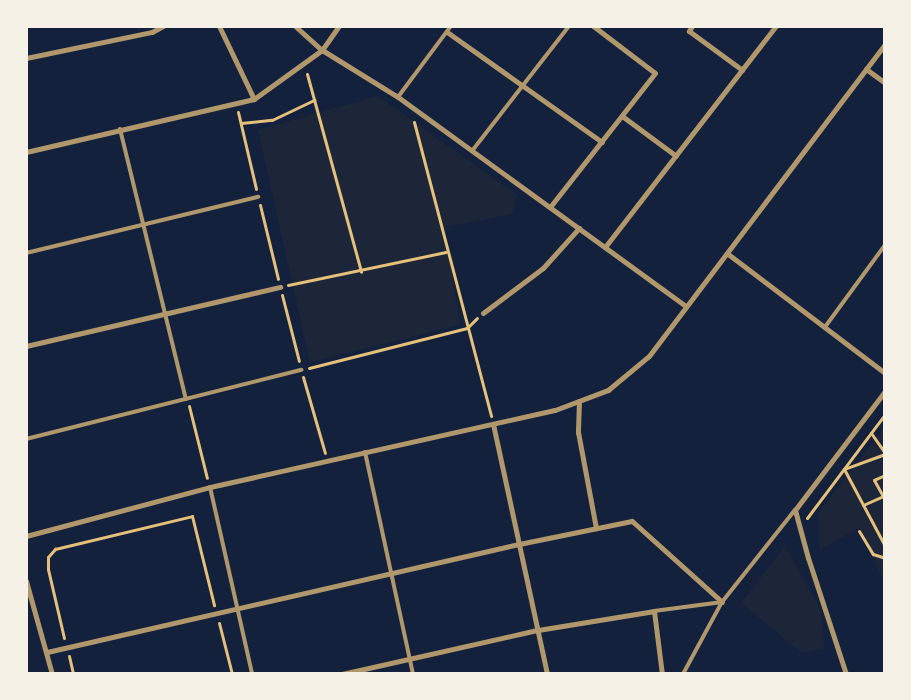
<!DOCTYPE html>
<style>
body{margin:0}
#map{position:relative;width:911px;height:700px;overflow:hidden;background:#14213d;font-family:"Space Grotesk",sans-serif}
div>[style]{position:absolute}
[style*='--x']{left:calc(var(--x)*1px);top:calc(var(--y)*1px);width:calc(var(--w)*1px);rotate:calc(var(--a)*1deg)}
.green>*{inset:0;background:#1d2539}
.path>*{height:3px;margin:-1.5px;padding:0 1.5px;transform-origin:1.5px;border-radius:1.5px;background:#e5c07b}
.service>*{height:4px;margin:-2px;padding:0 2px;transform-origin:2px;border-radius:2px;background:#b1986c}
.minor>*{height:5px;margin:-2.5px;padding:0 2.5px;transform-origin:2.5px;border-radius:2.5px;background:#b1986c}
span{translate:-50% -50%;white-space:nowrap;text-align:center;line-height:1.15;-webkit-text-stroke:4px #f6f1e7;paint-order:stroke}
.frame{position:absolute;inset:0;border:28px solid #f6f1e7;pointer-events:none}
</style>
<div id="map">
<div class="green">
<div style="clip-path:polygon(378px 96px,517px 195px,512px 214px,444px 227px,460px 325px,310px 362px,258px 130px)"></div>
<div style="clip-path:polygon(885px 427px,885px 576px,882px 578px,860px 527px,820px 550px,818px 513px)"></div>
<div style="clip-path:polygon(785px 546px,821px 610px,824px 649px,802px 653px,741px 603px)"></div>
</div>
<div class="path">
<div style="--x:307;--y:74;--w:205;--a:74.7"></div>
<div style="--x:238;--y:112;--w:79;--a:76.8"></div>
<div style="--x:414;--y:122;--w:304;--a:75.3"></div>
<div style="--x:241;--y:123;--w:31;--a:-6"></div>
<div style="--x:272;--y:120;--w:47;--a:-25.5"></div>
<div style="--x:260;--y:205;--w:76;--a:76.3"></div>
<div style="--x:288;--y:285;--w:161;--a:-11.8"></div>
<div style="--x:282;--y:295;--w:68;--a:75.6"></div>
<div style="--x:309;--y:368;--w:163;--a:-14.2"></div>
<div style="--x:467;--y:328;--w:14;--a:-45"></div>
<div style="--x:303;--y:377;--w:79;--a:73.9"></div>
<div style="--x:189;--y:406;--w:74;--a:76"></div>
<div style="--x:871;--y:433;--w:24;--a:55"></div>
<div style="--x:885;--y:454;--w:44;--a:159.9"></div>
<div style="--x:844;--y:469;--w:87;--a:62"></div>
<div style="--x:885;--y:475;--w:12;--a:156"></div>
<div style="--x:874;--y:480;--w:23;--a:61"></div>
<div style="--x:863;--y:505;--w:22;--a:-24"></div>
<div style="--x:807;--y:518;--w:130;--a:-53.1"></div>
<div style="--x:859;--y:531;--w:27;--a:59"></div>
<div style="--x:873;--y:554;--w:13;--a:18"></div>
<div style="--x:219;--y:623;--w:53;--a:75.7"></div>
<div style="--x:64;--y:638;--w:71;--a:-103.1"></div>
<div style="--x:48;--y:569;--w:12;--a:-90"></div>
<div style="--x:48;--y:557;--w:11;--a:-49"></div>
<div style="--x:55;--y:549;--w:141;--a:-13.5"></div>
<div style="--x:192;--y:516;--w:92;--a:76.1"></div>
<div style="--x:69;--y:656;--w:18;--a:77"></div>
</div>
<div class="service">
<div style="--x:398;--y:97;--w:89;--a:-53.3"></div>
<div style="--x:120;--y:129;--w:278;--a:76.3"></div>
<div style="--x:472;--y:151;--w:158;--a:-52.2"></div>
<div style="--x:26;--y:253;--w:239;--a:-13.6"></div>
<div style="--x:825;--y:327;--w:102;--a:-53.8"></div>
<div style="--x:26;--y:439;--w:284;--a:-14.1"></div>
<div style="--x:365;--y:452;--w:227;--a:77.8"></div>
<div style="--x:210;--y:487;--w:192;--a:77.3"></div>
<div style="--x:654;--y:611;--w:69;--a:-7.5"></div>
<div style="--x:683;--y:674;--w:82;--a:-61.6"></div>
<div style="--x:722;--y:602;--w:117;--a:-51.6"></div>
</div>
<div class="minor">
<div style="--x:219;--y:26;--w:81;--a:64.4"></div>
<div style="--x:295;--y:26;--w:36;--a:42"></div>
<div style="--x:322;--y:50;--w:89;--a:31.7"></div>
<div style="--x:398;--y:97;--w:356;--a:36"></div>
<div style="--x:692;--y:26;--w:6;--a:121"></div>
<div style="--x:689;--y:31;--w:66;--a:36.3"></div>
<div style="--x:447;--y:32;--w:190;--a:35.4"></div>
<div style="--x:26;--y:58;--w:129;--a:-11.7"></div>
<div style="--x:152;--y:32;--w:13;--a:-29"></div>
<div style="--x:866;--y:69;--w:24;--a:36"></div>
<div style="--x:622;--y:116;--w:67;--a:36.5"></div>
<div style="--x:26;--y:152;--w:234;--a:-13.1"></div>
<div style="--x:254;--y:99;--w:84;--a:-35.8"></div>
<div style="--x:322;--y:50;--w:29;--a:-55"></div>
<div style="--x:550;--y:207;--w:170;--a:-51.9"></div>
<div style="--x:655;--y:73;--w:78;--a:-142.8"></div>
<div style="--x:605;--y:247;--w:279;--a:-52.3"></div>
<div style="--x:728;--y:254;--w:197;--a:37.2"></div>
<div style="--x:483;--y:313;--w:75;--a:-36.9"></div>
<div style="--x:543;--y:268;--w:54;--a:-48"></div>
<div style="--x:26;--y:346;--w:261;--a:-13.1"></div>
<div style="--x:579;--y:401;--w:31;--a:92"></div>
<div style="--x:578;--y:432;--w:98;--a:79.4"></div>
<div style="--x:493;--y:424;--w:256;--a:77.8"></div>
<div style="--x:26;--y:536;--w:190;--a:-14.9"></div>
<div style="--x:210;--y:487;--w:353;--a:-12.6"></div>
<div style="--x:555;--y:410;--w:57;--a:-20.7"></div>
<div style="--x:608;--y:390;--w:53;--a:-39.7"></div>
<div style="--x:649;--y:356;--w:391;--a:-52.9"></div>
<div style="--x:26;--y:581;--w:97;--a:74.4"></div>
<div style="--x:47;--y:652;--w:484;--a:-12.9"></div>
<div style="--x:519;--y:544;--w:115;--a:-11.5"></div>
<div style="--x:632;--y:521;--w:121;--a:42"></div>
<div style="--x:342;--y:674;--w:201;--a:-12.7"></div>
<div style="--x:538;--y:630;--w:118;--a:-9.3"></div>
<div style="--x:654;--y:611;--w:64;--a:82.8"></div>
<div style="--x:846;--y:674;--w:122;--a:-108.1"></div>
<div style="--x:808;--y:558;--w:50;--a:-105.2"></div>
<div style="--x:795;--y:510;--w:149;--a:-52.9"></div>
</div>
<div class="frame"></div>
</div>
